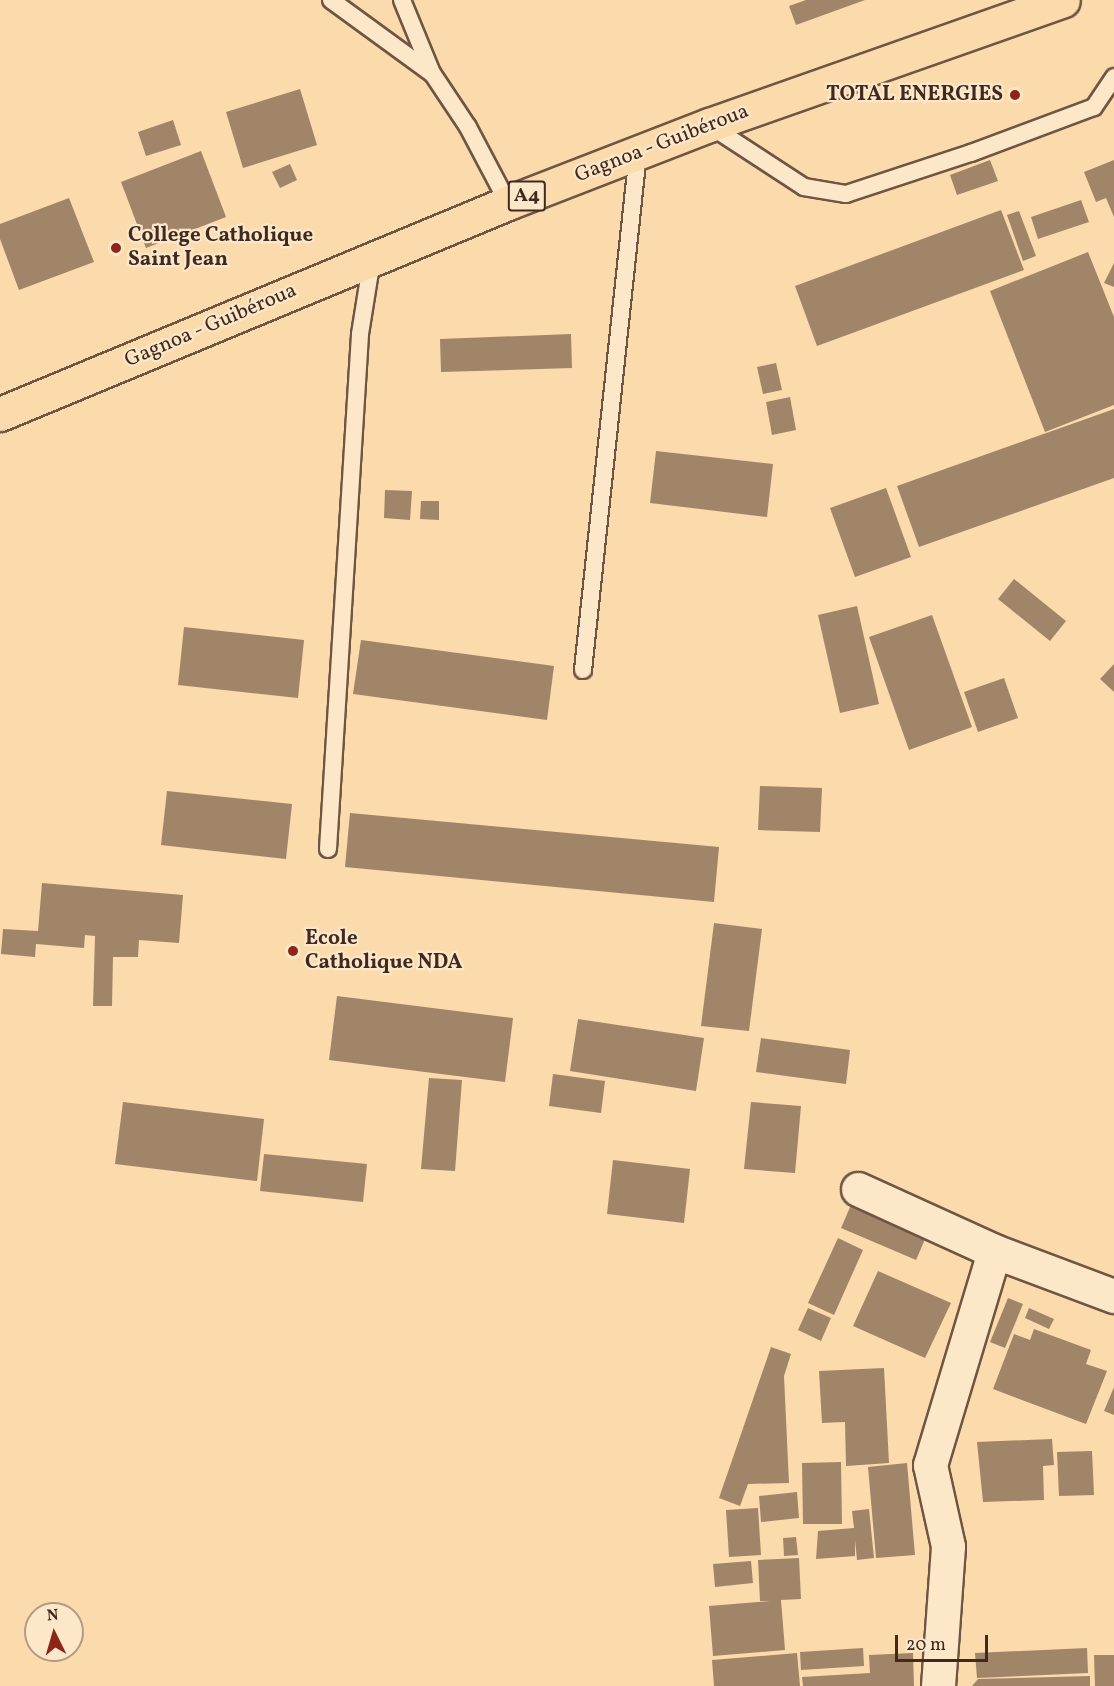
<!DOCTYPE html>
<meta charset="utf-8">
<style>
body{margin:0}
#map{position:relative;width:1114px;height:1686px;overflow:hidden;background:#fbdaac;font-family:Vollkorn,serif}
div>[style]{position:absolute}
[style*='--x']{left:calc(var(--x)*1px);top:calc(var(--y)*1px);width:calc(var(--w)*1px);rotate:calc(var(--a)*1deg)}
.building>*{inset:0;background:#a18569}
.roads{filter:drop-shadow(2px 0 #6f5543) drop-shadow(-2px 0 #6f5543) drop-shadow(0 2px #6f5543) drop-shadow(0 -2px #6f5543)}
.service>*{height:16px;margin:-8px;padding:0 8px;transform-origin:8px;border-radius:8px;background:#fce7c9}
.minor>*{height:33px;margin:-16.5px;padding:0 16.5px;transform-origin:16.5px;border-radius:16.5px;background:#fce7c9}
.primary>*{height:33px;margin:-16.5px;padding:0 16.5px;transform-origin:16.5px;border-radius:16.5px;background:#fbdaac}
.dots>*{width:16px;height:16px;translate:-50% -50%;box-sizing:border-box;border:3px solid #fce7c9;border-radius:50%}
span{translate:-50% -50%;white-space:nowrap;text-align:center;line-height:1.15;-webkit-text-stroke:4.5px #fce7c9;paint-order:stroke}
.shield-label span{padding:2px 4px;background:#fce7c9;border:2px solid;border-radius:4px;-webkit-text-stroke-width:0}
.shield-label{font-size:20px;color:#402920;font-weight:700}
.poi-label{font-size:21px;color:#402920;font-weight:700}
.right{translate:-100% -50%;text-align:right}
.left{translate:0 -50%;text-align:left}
.street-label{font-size:21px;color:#402920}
.north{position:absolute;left:24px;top:1602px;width:60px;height:60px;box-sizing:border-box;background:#fce7c9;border:2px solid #b19b85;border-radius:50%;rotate:355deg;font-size:16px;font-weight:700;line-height:24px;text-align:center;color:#402920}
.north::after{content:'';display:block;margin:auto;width:21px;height:27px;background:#8f2418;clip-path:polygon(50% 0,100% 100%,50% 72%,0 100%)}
.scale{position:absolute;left:895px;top:1635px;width:93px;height:27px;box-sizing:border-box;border:3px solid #402920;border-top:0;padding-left:8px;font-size:18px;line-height:21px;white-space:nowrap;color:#402920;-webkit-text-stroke:4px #fce7c9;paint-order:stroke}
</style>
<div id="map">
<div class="building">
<div style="clip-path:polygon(806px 0,865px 0,796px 25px,789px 6px)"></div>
<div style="clip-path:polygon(300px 89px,317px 145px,243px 168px,226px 112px)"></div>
<div style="clip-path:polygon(173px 120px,181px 145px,146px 156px,138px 132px)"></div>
<div style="clip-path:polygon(201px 151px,226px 217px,146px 248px,121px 182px)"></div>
<div style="clip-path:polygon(990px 160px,998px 181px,957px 195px,950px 175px)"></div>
<div style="clip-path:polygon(1114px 160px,1114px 217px,1106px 198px,1096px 202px,1084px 172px)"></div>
<div style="clip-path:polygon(290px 164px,297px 180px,280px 188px,272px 172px)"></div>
<div style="clip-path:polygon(69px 198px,94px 262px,19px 290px,0 239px,0 224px)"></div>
<div style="clip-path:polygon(1081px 200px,1089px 222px,1038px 239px,1031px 217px)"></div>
<div style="clip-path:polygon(1001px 210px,1024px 270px,817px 346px,795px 286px)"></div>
<div style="clip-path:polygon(1019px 211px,1036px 256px,1023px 261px,1007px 215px)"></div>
<div style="clip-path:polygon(1088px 252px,1114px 317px,1114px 405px,1045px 432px,990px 291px)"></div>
<div style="clip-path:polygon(1114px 263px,1114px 287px,1104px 283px)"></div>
<div style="clip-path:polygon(571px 334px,572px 368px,441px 372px,440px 339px)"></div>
<div style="clip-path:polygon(776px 363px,782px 390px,763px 394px,757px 367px)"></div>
<div style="clip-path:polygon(790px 397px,796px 430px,772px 435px,766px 402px)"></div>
<div style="clip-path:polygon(1114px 409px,1114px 478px,919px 547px,897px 486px)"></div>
<div style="clip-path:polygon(656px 451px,773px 464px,767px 517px,650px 503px)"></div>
<div style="clip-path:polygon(886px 488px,911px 557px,855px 577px,830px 508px)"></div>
<div style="clip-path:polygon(385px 490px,412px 491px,410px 520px,384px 518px)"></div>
<div style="clip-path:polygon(421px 501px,439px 501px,439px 520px,420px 519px)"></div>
<div style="clip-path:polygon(1014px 579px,1066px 621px,1050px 641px,998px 599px)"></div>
<div style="clip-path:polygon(857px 606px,879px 704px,840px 713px,818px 615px)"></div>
<div style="clip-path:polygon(932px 615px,972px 727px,909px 750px,869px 637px)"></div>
<div style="clip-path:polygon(184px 627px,304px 640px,298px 698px,178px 685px)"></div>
<div style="clip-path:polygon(361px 640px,554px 666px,547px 720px,353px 694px)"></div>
<div style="clip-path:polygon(1114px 664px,1114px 692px,1100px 679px)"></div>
<div style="clip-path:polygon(1004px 678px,1018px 718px,978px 732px,964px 692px)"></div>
<div style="clip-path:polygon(760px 786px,822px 788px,820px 832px,758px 830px)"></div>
<div style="clip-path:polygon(167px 791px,292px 804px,286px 859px,161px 845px)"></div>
<div style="clip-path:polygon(350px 813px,719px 847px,714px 902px,345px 867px)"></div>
<div style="clip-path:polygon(42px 883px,183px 895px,179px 943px,139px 940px,138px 957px,113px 957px,112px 1006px,93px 1006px,95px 936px,85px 935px,84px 948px,36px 944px,35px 957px,1px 954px,3px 929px,38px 931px)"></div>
<div style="clip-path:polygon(714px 923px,762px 929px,749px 1031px,701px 1026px)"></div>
<div style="clip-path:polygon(337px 996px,513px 1018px,505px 1082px,329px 1060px)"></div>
<div style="clip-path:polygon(578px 1019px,704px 1038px,696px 1091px,570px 1071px)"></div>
<div style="clip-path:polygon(761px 1038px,850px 1050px,846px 1084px,756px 1072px)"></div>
<div style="clip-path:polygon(553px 1074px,605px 1081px,601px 1113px,549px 1106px)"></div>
<div style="clip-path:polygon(429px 1078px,462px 1080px,455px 1171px,421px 1169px)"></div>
<div style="clip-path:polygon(123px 1102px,264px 1119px,257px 1181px,115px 1164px)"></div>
<div style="clip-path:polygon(751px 1102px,801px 1106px,795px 1173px,744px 1169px)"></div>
<div style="clip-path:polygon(264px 1154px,367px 1164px,363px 1202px,260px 1191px)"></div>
<div style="clip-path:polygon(613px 1160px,690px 1169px,684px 1223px,607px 1214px)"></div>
<div style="clip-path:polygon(851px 1205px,926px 1237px,916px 1260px,841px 1228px)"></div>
<div style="clip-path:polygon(838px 1238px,863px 1250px,834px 1315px,808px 1303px)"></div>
<div style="clip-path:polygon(878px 1271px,951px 1303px,925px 1358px,853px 1326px)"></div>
<div style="clip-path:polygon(1008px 1298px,1023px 1304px,1005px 1348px,990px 1342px)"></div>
<div style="clip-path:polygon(808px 1308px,831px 1318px,821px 1341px,798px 1330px)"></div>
<div style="clip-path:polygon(1029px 1308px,1054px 1319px,1049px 1329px,1025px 1318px)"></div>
<div style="clip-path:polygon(1034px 1329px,1091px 1350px,1086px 1364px,1107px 1371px,1086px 1424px,993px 1389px,1014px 1334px,1030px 1340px)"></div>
<div style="clip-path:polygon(771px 1347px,791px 1354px,784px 1376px,789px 1483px,748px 1484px,740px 1506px,719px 1498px)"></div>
<div style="clip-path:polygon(884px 1368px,889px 1463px,846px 1466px,845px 1422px,822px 1423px,819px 1371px)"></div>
<div style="clip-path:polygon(1114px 1387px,1114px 1415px,1104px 1411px)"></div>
<div style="clip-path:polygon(1052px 1439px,1054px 1465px,1043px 1466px,1044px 1500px,983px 1502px,977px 1442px)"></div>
<div style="clip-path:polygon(1092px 1451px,1094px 1495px,1059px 1496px,1057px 1452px)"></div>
<div style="clip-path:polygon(841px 1462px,842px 1524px,803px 1524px,802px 1463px)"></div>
<div style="clip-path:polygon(907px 1463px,915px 1555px,876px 1558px,868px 1467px)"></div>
<div style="clip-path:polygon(797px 1492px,799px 1518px,761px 1522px,759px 1496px)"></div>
<div style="clip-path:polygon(758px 1508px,761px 1555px,729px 1557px,726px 1510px)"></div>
<div style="clip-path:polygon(869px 1509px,874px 1558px,857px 1560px,855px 1540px,855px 1556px,816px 1559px,818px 1531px,854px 1528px,852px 1511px)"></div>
<div style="clip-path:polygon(796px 1537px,798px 1555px,784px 1556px,783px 1538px)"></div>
<div style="clip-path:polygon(799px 1558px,801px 1599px,781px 1600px,785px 1650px,713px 1656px,709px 1606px,770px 1601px,760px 1601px,758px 1560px)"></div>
<div style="clip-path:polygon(751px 1561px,753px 1583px,715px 1587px,713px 1564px)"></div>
<div style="clip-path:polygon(863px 1648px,864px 1666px,801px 1670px,800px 1652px)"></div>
<div style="clip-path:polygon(1087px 1648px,1088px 1673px,977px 1678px,975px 1653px)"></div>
<div style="clip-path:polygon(797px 1653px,800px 1686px,714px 1686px,712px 1660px)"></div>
<div style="clip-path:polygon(913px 1653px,914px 1686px,803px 1686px,802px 1677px,870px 1673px,869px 1655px)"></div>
<div style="clip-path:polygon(1094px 1655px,1114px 1655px,1114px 1686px,1095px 1686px)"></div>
<div style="clip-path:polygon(1090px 1676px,1090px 1686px,972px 1686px,978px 1679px)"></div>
</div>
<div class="roads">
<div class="service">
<div style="--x:331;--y:0;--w:124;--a:36.1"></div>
<div style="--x:402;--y:0;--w:79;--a:67.7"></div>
<div style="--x:432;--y:73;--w:65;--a:56.3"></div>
<div style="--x:468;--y:127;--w:86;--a:62.2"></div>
<div style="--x:709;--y:125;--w:113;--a:33.1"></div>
<div style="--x:804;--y:187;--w:43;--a:9.5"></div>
<div style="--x:846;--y:194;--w:132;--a:-18.2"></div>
<div style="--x:971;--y:153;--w:131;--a:-20.5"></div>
<div style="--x:1094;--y:107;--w:36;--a:-56"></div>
<div style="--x:583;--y:670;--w:520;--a:-83.93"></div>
<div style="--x:328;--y:849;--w:516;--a:-86.44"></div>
<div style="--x:360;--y:334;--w:76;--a:-80.9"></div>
</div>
<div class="minor">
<div style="--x:858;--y:1189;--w:149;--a:24.5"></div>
<div style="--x:994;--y:1251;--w:128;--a:20.6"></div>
<div style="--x:938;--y:1686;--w:140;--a:-85.9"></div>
<div style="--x:948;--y:1546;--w:83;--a:-102.5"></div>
<div style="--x:930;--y:1465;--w:223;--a:-73.3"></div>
</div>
<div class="primary">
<div style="--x:0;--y:414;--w:550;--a:-22.56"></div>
<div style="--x:508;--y:203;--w:216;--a:-21.2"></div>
<div style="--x:709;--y:125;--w:375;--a:-19.4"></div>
</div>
</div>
<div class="dots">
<div style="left:1015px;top:95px;background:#8f2418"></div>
<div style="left:116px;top:248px;background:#8f2418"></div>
<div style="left:293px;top:951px;background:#8f2418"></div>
</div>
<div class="shield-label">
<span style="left:527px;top:196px">A4</span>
</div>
<div class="poi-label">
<span class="right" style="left:1003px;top:95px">TOTAL ENERGIES</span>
<span class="left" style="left:128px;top:248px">College Catholique<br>Saint Jean</span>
<span class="left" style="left:305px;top:951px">Ecole<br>Catholique NDA</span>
</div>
<div class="street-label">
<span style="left:662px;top:144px;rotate:-21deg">Gagnoa - Guibéroua</span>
<span style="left:211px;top:326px;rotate:-23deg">Gagnoa - Guibéroua</span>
</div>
<div class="north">N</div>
<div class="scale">20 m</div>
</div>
